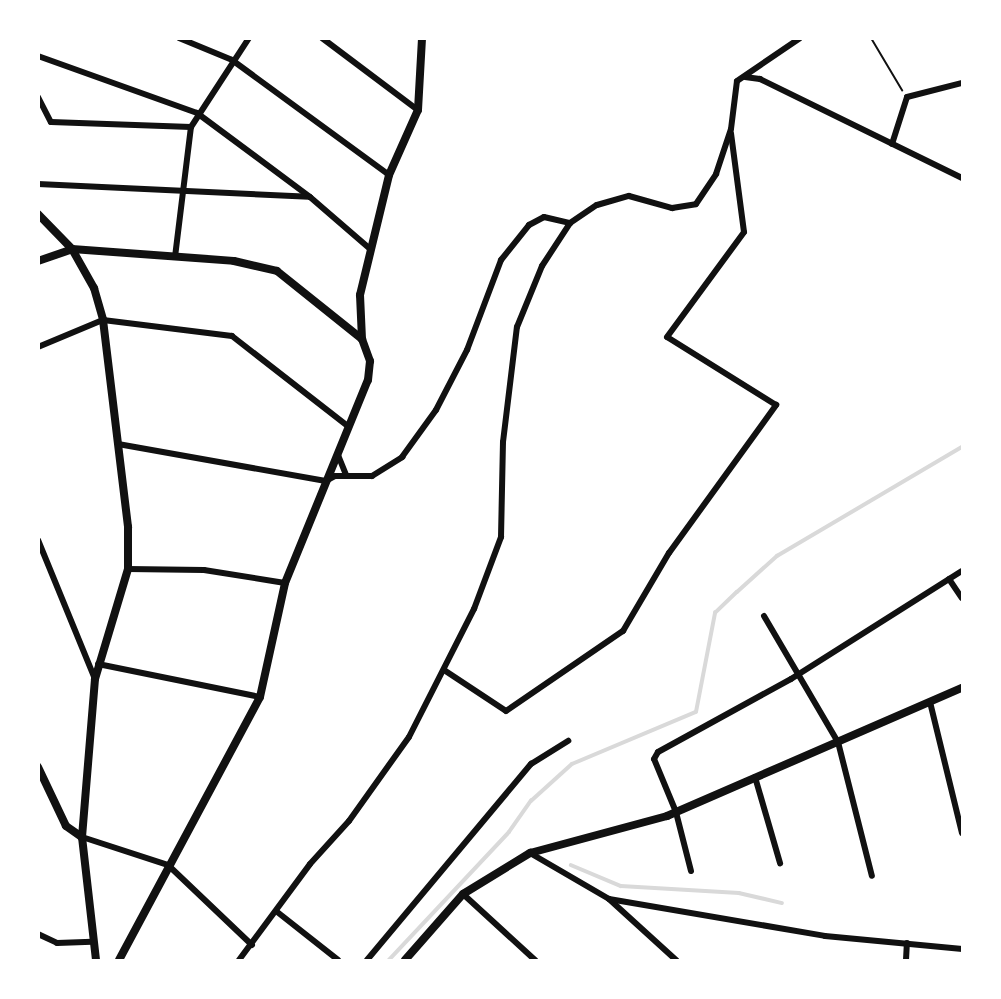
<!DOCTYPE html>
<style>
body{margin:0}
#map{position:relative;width:1001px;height:999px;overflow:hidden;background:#fff;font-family:"Public Sans",sans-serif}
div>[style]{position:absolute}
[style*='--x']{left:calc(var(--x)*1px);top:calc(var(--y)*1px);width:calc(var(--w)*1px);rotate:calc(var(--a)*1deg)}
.stream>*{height:3.5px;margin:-1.75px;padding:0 1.75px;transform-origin:1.75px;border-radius:1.75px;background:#d9d9d9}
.path>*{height:2px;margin:-1px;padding:0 1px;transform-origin:1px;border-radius:1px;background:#111}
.minor>*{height:6px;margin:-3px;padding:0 3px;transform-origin:3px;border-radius:3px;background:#111}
.tertiary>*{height:8px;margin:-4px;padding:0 4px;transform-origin:4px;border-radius:4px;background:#111}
span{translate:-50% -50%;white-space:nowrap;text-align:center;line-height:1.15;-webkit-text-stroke:7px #fff;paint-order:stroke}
.frame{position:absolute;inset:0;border:40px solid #fff;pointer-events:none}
</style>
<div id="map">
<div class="stream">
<div style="--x:571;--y:865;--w:54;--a:22.8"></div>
<div style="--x:621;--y:886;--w:118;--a:3.4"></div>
<div style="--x:739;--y:893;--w:44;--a:13.1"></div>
<div style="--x:389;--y:960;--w:175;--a:-46.8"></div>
<div style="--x:509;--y:832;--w:38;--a:-55"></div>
<div style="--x:531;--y:801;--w:55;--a:-42.1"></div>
<div style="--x:572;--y:764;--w:134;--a:-22.8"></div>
<div style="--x:696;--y:712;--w:101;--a:-79.1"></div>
<div style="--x:715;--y:613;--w:30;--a:-44"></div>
<div style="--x:737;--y:592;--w:54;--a:-42"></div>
<div style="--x:777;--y:556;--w:215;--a:-30.5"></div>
</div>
<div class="path">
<div style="--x:871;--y:38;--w:61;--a:59.2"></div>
</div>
<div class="minor">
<div style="--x:179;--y:38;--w:57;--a:22.5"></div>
<div style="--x:232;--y:60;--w:195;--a:36.2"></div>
<div style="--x:322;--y:38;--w:120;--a:36.9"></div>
<div style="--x:38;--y:56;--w:169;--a:19.7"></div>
<div style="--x:197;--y:113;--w:141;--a:36.6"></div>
<div style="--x:310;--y:197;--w:78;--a:40.8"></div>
<div style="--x:745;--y:77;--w:15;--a:8"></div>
<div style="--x:760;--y:79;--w:225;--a:26.1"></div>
<div style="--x:38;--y:97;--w:28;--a:63"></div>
<div style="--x:51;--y:122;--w:140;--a:2"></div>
<div style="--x:892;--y:144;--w:49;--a:-72.3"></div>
<div style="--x:907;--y:97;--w:57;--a:-14.3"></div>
<div style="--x:38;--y:184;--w:271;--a:2.7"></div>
<div style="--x:175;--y:257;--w:131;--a:-83"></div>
<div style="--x:191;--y:127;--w:106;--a:-56.9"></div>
<div style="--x:38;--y:347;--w:70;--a:-22.6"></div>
<div style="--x:103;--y:320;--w:130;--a:7.1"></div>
<div style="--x:232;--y:336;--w:148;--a:37.9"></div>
<div style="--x:118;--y:444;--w:211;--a:10.1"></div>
<div style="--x:326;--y:481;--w:10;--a:-29"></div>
<div style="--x:335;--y:476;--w:37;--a:0"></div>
<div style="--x:372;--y:476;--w:36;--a:-32"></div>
<div style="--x:402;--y:457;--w:58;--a:-54.1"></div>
<div style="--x:436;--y:410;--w:68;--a:-62.7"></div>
<div style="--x:467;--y:350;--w:96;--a:-69.3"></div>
<div style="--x:501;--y:260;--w:45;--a:-51.3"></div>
<div style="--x:529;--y:225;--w:17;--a:-28"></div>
<div style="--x:544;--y:217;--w:27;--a:13"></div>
<div style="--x:338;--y:455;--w:22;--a:68"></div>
<div style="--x:38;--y:540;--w:150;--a:67.7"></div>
<div style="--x:128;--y:569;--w:76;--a:0.8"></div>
<div style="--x:204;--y:570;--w:82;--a:9.1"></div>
<div style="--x:949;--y:579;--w:23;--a:56"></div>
<div style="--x:764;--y:616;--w:146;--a:59.6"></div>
<div style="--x:838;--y:742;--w:138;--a:75.8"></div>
<div style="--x:98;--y:664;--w:165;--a:11.5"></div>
<div style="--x:444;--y:670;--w:74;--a:33.5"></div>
<div style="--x:506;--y:711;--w:142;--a:-34.4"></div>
<div style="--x:623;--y:631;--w:91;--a:-59.5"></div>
<div style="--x:669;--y:553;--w:183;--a:-54.1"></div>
<div style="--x:776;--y:405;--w:128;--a:-148"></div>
<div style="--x:667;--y:337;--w:130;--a:-53.7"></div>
<div style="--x:744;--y:232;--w:100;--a:-97.5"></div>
<div style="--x:930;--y:702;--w:135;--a:76.3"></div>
<div style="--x:755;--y:777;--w:90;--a:73.8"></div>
<div style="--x:82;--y:837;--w:90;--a:18"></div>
<div style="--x:168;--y:865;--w:116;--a:43.6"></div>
<div style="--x:530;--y:853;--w:91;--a:30.2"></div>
<div style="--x:609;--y:899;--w:91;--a:42.3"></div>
<div style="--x:691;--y:871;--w:61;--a:-104.3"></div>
<div style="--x:676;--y:812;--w:57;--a:-112.5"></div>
<div style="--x:654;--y:759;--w:8;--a:-60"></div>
<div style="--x:658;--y:752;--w:152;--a:-28.8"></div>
<div style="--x:791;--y:679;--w:202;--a:-32.3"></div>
<div style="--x:463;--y:894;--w:98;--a:42.5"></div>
<div style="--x:609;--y:899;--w:219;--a:9.7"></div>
<div style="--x:825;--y:936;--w:138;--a:5.4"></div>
<div style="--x:276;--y:911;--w:79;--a:38.3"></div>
<div style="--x:38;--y:934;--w:21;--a:25"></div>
<div style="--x:57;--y:943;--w:35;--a:-2"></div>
<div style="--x:239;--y:960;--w:119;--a:-53.5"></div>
<div style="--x:310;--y:864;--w:58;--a:-47.8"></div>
<div style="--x:349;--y:821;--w:103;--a:-54.5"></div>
<div style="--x:409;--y:737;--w:144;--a:-63.1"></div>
<div style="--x:474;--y:609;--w:77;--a:-69.4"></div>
<div style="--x:501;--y:537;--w:95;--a:-88.8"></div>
<div style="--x:503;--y:442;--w:116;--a:-83.1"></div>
<div style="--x:517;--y:327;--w:66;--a:-67.7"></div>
<div style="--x:542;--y:266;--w:51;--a:-56.9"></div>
<div style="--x:570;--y:223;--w:32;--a:-34"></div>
<div style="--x:597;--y:205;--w:33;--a:-16"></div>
<div style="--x:629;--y:196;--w:45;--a:15.6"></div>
<div style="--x:672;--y:208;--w:24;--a:-9"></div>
<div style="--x:696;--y:204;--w:36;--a:-56"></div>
<div style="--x:716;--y:174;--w:47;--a:-71.6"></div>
<div style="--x:731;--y:129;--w:48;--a:-82.9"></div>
<div style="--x:737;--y:81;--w:76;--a:-34.3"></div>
<div style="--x:367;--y:960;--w:256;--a:-50.1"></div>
<div style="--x:531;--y:764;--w:44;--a:-31.9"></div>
<div style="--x:906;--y:960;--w:17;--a:-87"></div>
</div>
<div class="tertiary">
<div style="--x:38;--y:214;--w:49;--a:45.8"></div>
<div style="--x:72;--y:249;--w:45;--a:60.6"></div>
<div style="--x:94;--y:288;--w:33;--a:74"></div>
<div style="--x:103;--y:320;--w:209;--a:83.1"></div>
<div style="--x:128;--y:527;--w:42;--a:90"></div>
<div style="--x:128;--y:569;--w:115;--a:106.7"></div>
<div style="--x:95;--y:679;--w:159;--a:94.7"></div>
<div style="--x:82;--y:837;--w:124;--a:83.5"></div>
<div style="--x:38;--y:261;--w:36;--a:-19"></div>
<div style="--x:72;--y:249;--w:162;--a:4.2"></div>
<div style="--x:234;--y:261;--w:44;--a:13.1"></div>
<div style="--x:277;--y:271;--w:109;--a:38.7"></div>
<div style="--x:38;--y:767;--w:65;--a:64.6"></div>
<div style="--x:66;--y:826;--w:19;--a:35"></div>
<div style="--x:119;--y:960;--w:298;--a:-61.8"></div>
<div style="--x:260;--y:697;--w:117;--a:-77.6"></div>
<div style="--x:285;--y:583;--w:219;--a:-67.8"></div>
<div style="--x:368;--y:380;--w:19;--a:-84"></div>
<div style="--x:370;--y:361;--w:23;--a:-110"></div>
<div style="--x:362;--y:339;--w:44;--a:-92.6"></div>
<div style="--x:360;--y:295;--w:123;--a:-76.4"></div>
<div style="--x:389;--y:175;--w:71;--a:-66"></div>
<div style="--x:418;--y:110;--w:72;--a:-86.8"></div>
<div style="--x:405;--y:960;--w:88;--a:-48.7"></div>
<div style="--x:463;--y:894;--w:79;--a:-31.5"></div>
<div style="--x:530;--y:853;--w:142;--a:-15.1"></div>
<div style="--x:667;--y:816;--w:322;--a:-23.5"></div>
</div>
<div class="frame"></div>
</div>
